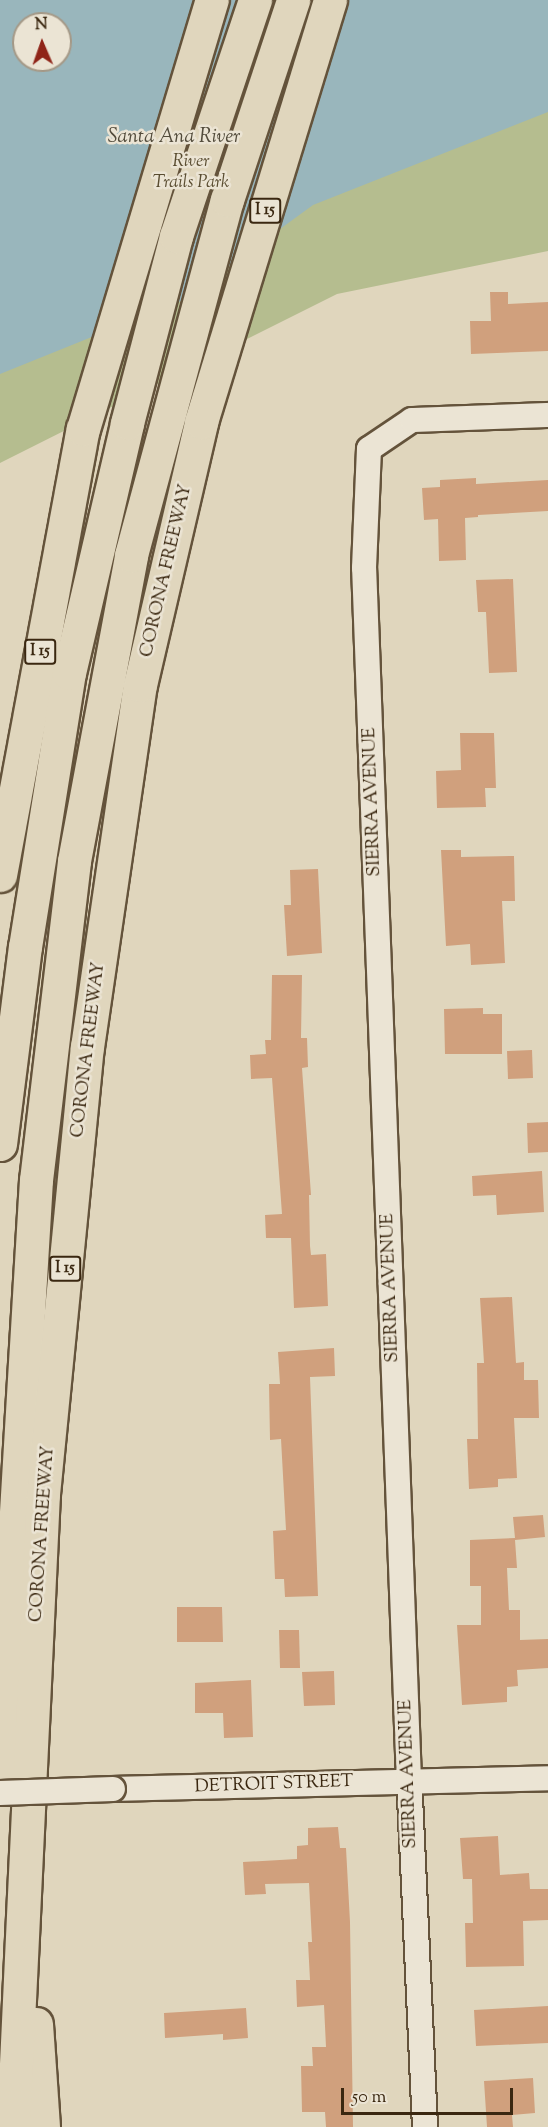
<!DOCTYPE html>
<style>
body{margin:0}
#map{position:relative;width:548px;height:2127px;overflow:hidden;background:#e0d6bd;font-family:"Sorts Mill Goudy",serif}
div>[style]{position:absolute}
[style*='--x']{left:calc(var(--x)*1px);top:calc(var(--y)*1px);width:calc(var(--w)*1px);rotate:calc(var(--a)*1deg)}
.green>*{inset:0;background:#b5bd8f}
.water>*{inset:0;background:#99b6bc}
.building>*{inset:0;background:#d0a07d}
.roads{filter:drop-shadow(2px 0 #64533b) drop-shadow(-2px 0 #64533b) drop-shadow(0 2px #64533b) drop-shadow(0 -2px #64533b)}
.minor>*{height:24px;margin:-12px;padding:0 12px;transform-origin:12px;border-radius:12px;background:#ebe4d4}
.highway>*{height:33px;margin:-16.5px;padding:0 16.5px;transform-origin:16.5px;border-radius:16.5px;background:#e0d6bd}
.bridges{filter:drop-shadow(2px 0 #64533b) drop-shadow(-2px 0 #64533b) drop-shadow(0 2px #64533b) drop-shadow(0 -2px #64533b)}
.minor-bridge>*{height:24px;margin:-12px;padding:0 12px;transform-origin:12px;border-radius:12px;background:#ebe4d4}
span{translate:-50% -50%;white-space:nowrap;text-align:center;line-height:1.15;-webkit-text-stroke:5px #ebe4d4;paint-order:stroke}
.shield-label span{padding:2px 4px;background:#ebe4d4;border:2px solid;border-radius:4px;-webkit-text-stroke-width:0}
.shield-label{font-size:16px;color:#3a2710;font-weight:700}
.park-label{font-size:18px;color:#594c30;font-style:italic}
.street-label{font-size:18px;color:#3a2710}
.water-label{font-size:20px;color:#524b3b;font-style:italic}
.north{position:absolute;left:12px;top:12px;width:60px;height:60px;box-sizing:border-box;background:#ebe4d4;border:2px solid #a49886;border-radius:50%;rotate:358deg;font-size:16px;font-weight:700;line-height:24px;text-align:center;color:#3a2710}
.north::after{content:'';display:block;margin:auto;width:21px;height:27px;background:#8f2418;clip-path:polygon(50% 0,100% 100%,50% 72%,0 100%)}
.scale{position:absolute;left:341px;top:2088px;width:172px;height:27px;box-sizing:border-box;border:3px solid #3a2710;border-top:0;padding-left:8px;font-size:18px;line-height:21px;white-space:nowrap;color:#3a2710;-webkit-text-stroke:4px #ebe4d4;paint-order:stroke}
</style>
<div id="map">
<div class="green">
<div style="clip-path:polygon(evenodd,0 0,548px 0,548px 251px,337px 294px,0 463px,0 0,24px 24px,60px 24px,60px 60px,24px 60px,24px 24px)"></div>
</div>
<div class="water">
<div style="clip-path:polygon(evenodd,0 0,548px 0,548px 112px,313px 205px,181px 301px,0 374px,0 0,24px 24px,60px 24px,60px 60px,24px 60px,24px 24px)"></div>
</div>
<div class="building">
<div style="clip-path:polygon(490px 292px,508px 292px,508px 304px,548px 302px,548px 351px,471px 354px,470px 321px,491px 321px)"></div>
<div style="clip-path:polygon(476px 478px,476px 484px,548px 480px,548px 511px,478px 515px,478px 517px,465px 518px,466px 560px,439px 561px,438px 519px,424px 520px,422px 488px,440px 487px,440px 480px)"></div>
<div style="clip-path:polygon(513px 579px,517px 672px,489px 673px,486px 612px,478px 612px,476px 580px)"></div>
<div style="clip-path:polygon(460px 733px,494px 733px,496px 788px,485px 788px,486px 807px,437px 808px,436px 771px,461px 770px)"></div>
<div style="clip-path:polygon(441px 850px,461px 850px,461px 857px,514px 856px,515px 901px,502px 901px,505px 963px,471px 965px,470px 944px,446px 946px)"></div>
<div style="clip-path:polygon(318px 869px,322px 953px,287px 956px,284px 905px,291px 905px,290px 870px)"></div>
<div style="clip-path:polygon(272px 975px,302px 975px,301px 1038px,307px 1038px,308px 1067px,302px 1068px,311px 1195px,309px 1195px,310px 1246px,311px 1255px,326px 1254px,328px 1306px,294px 1308px,291px 1238px,266px 1238px,265px 1215px,282px 1214px,272px 1078px,251px 1079px,250px 1055px,266px 1054px,265px 1040px,271px 1040px)"></div>
<div style="clip-path:polygon(483px 1008px,483px 1014px,502px 1014px,502px 1054px,445px 1054px,444px 1009px)"></div>
<div style="clip-path:polygon(532px 1050px,533px 1078px,508px 1079px,507px 1051px)"></div>
<div style="clip-path:polygon(548px 1122px,548px 1152px,528px 1153px,527px 1123px)"></div>
<div style="clip-path:polygon(542px 1171px,544px 1212px,497px 1215px,496px 1195px,473px 1196px,472px 1176px)"></div>
<div style="clip-path:polygon(512px 1297px,516px 1363px,524px 1362px,524px 1380px,538px 1380px,539px 1418px,514px 1418px,517px 1478px,498px 1479px,498px 1487px,469px 1489px,467px 1439px,478px 1439px,477px 1363px,484px 1363px,480px 1298px)"></div>
<div style="clip-path:polygon(334px 1348px,335px 1376px,310px 1377px,318px 1596px,285px 1597px,284px 1579px,275px 1579px,273px 1531px,286px 1530px,281px 1439px,270px 1440px,269px 1384px,280px 1384px,278px 1352px)"></div>
<div style="clip-path:polygon(543px 1515px,545px 1537px,515px 1540px,517px 1568px,507px 1568px,509px 1610px,520px 1610px,520px 1640px,548px 1639px,548px 1668px,517px 1670px,518px 1686px,507px 1687px,507px 1702px,462px 1705px,457px 1625px,481px 1625px,481px 1586px,470px 1586px,470px 1540px,515px 1538px,513px 1517px)"></div>
<div style="clip-path:polygon(177px 1607px,222px 1607px,223px 1642px,177px 1642px)"></div>
<div style="clip-path:polygon(279px 1630px,299px 1630px,300px 1668px,280px 1668px)"></div>
<div style="clip-path:polygon(334px 1671px,335px 1705px,304px 1706px,302px 1672px)"></div>
<div style="clip-path:polygon(251px 1680px,253px 1737px,224px 1738px,223px 1713px,195px 1713px,195px 1683px)"></div>
<div style="clip-path:polygon(338px 1827px,340px 1848px,346px 1848px,350px 1922px,353px 2127px,326px 2127px,325px 2112px,302px 2112px,301px 2066px,313px 2066px,312px 2047px,326px 2047px,324px 2005px,297px 2007px,296px 1980px,310px 1980px,308px 1942px,312px 1942px,309px 1883px,265px 1884px,266px 1894px,245px 1895px,243px 1862px,297px 1859px,297px 1846px,308px 1845px,308px 1828px)"></div>
<div style="clip-path:polygon(498px 1836px,500px 1875px,529px 1873px,530px 1889px,548px 1889px,548px 1920px,523px 1921px,524px 1966px,466px 1967px,465px 1923px,473px 1923px,472px 1879px,463px 1879px,460px 1838px)"></div>
<div style="clip-path:polygon(548px 2006px,548px 2043px,476px 2046px,474px 2010px)"></div>
<div style="clip-path:polygon(246px 2008px,248px 2038px,223px 2040px,223px 2034px,165px 2038px,164px 2013px)"></div>
<div style="clip-path:polygon(533px 2078px,535px 2113px,512px 2115px,513px 2127px,487px 2127px,484px 2081px)"></div>
</div>
<div class="roads">
<div class="minor">
<div style="--x:113;--y:1789;--w:435;--a:-1.4"></div>
<div style="--x:425;--y:2127;--w:346;--a:-92.6"></div>
<div style="--x:409;--y:1781;--w:1214;--a:-92.12"></div>
<div style="--x:364;--y:568;--w:119;--a:-87.6"></div>
<div style="--x:369;--y:449;--w:52;--a:-34"></div>
<div style="--x:412;--y:420;--w:136;--a:-2.1"></div>
</div>
<div class="highway">
<div style="--x:0;--y:875;--w:454;--a:-79.5"></div>
<div style="--x:83;--y:429;--w:448;--a:-73.3"></div>
<div style="--x:0;--y:1144;--w:199;--a:-82.8"></div>
<div style="--x:25;--y:947;--w:278;--a:-80.9"></div>
<div style="--x:69;--y:673;--w:257;--a:-76.9"></div>
<div style="--x:127;--y:423;--w:193;--a:-75.3"></div>
<div style="--x:176;--y:236;--w:249;--a:-71.5"></div>
<div style="--x:0;--y:1777;--w:598;--a:-86.55"></div>
<div style="--x:36;--y:1180;--w:321;--a:-83.2"></div>
<div style="--x:74;--y:861;--w:311;--a:-79.4"></div>
<div style="--x:131;--y:555;--w:368;--a:-74.9"></div>
<div style="--x:227;--y:200;--w:211;--a:-71.7"></div>
<div style="--x:36;--y:2024;--w:103;--a:86.1"></div>
<div style="--x:13;--y:2127;--w:634;--a:-87.29"></div>
<div style="--x:43;--y:1494;--w:449;--a:-84.4"></div>
<div style="--x:87;--y:1047;--w:366;--a:-81.7"></div>
<div style="--x:140;--y:685;--w:270;--a:-76.9"></div>
<div style="--x:201;--y:422;--w:441;--a:-73"></div>
</div>
</div>
<div class="bridges">
<div class="minor-bridge">
<div style="--x:0;--y:1793;--w:113;--a:-2"></div>
</div>
</div>
<div class="shield-label">
<span style="left:265px;top:211px">I 15</span>
<span style="left:40px;top:652px">I 15</span>
<span style="left:65px;top:1269px">I 15</span>
</div>
<div class="park-label">
<span style="left:191px;top:173px">River<br>Trails Park</span>
</div>
<div class="street-label">
<span style="left:167px;top:571px;rotate:-77deg">CORONA FREEWAY</span>
<span style="left:373px;top:802px;rotate:-92deg">SIERRA AVENUE</span>
<span style="left:89px;top:1050px;rotate:-83deg">CORONA FREEWAY</span>
<span style="left:391px;top:1288px;rotate:-92deg">SIERRA AVENUE</span>
<span style="left:43px;top:1534px;rotate:-86deg">CORONA FREEWAY</span>
<span style="left:409px;top:1774px;rotate:-92deg">SIERRA AVENUE</span>
<span style="left:274px;top:1785px;rotate:-2deg">DETROIT STREET</span>
</div>
<div class="water-label">
<span style="left:174px;top:137px">Santa Ana River</span>
</div>
<div class="north">N</div>
<div class="scale">50 m</div>
</div>
